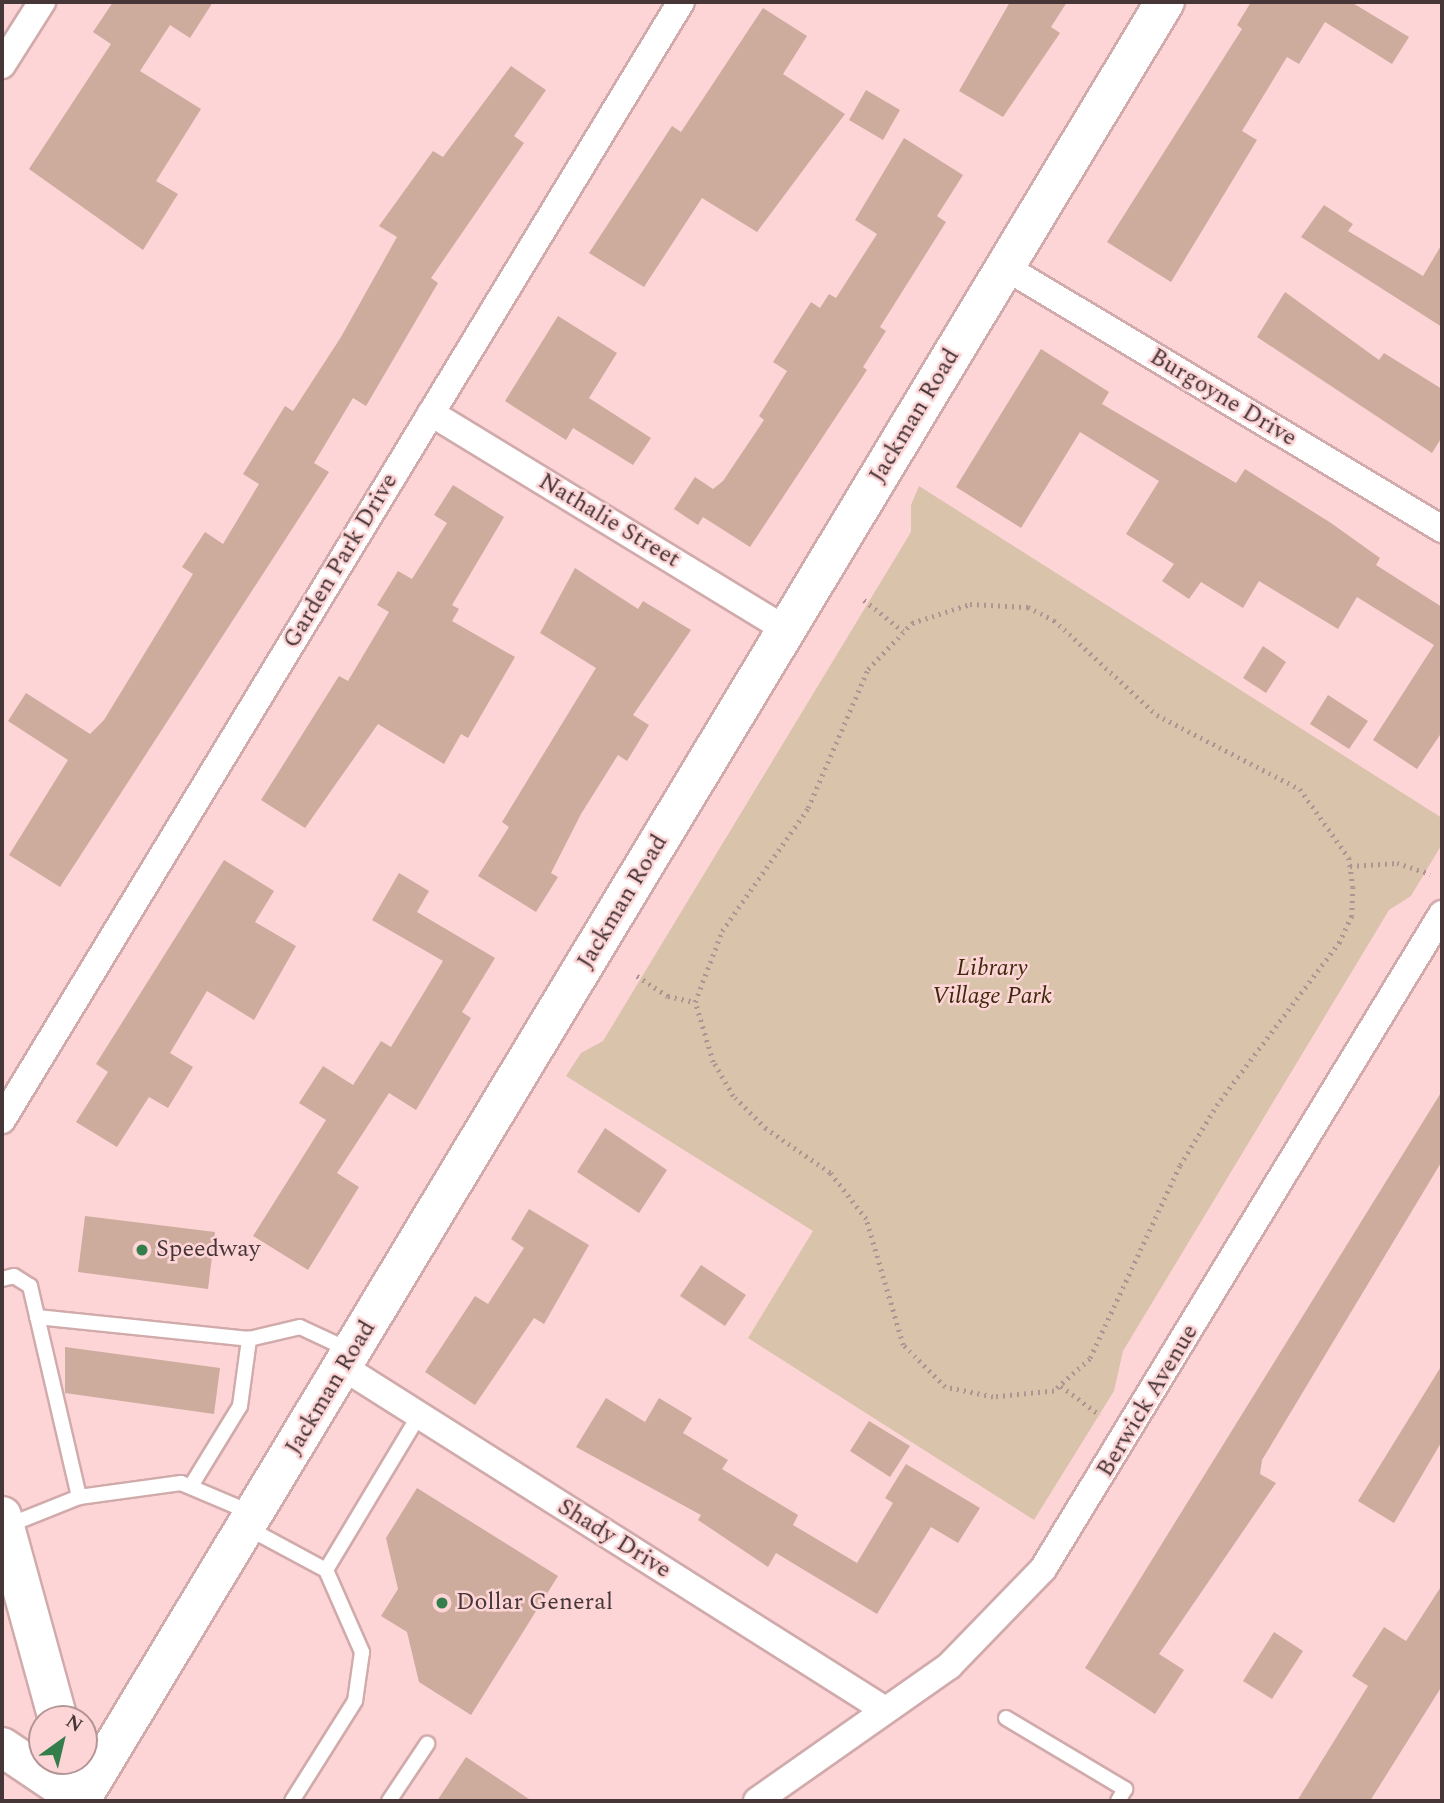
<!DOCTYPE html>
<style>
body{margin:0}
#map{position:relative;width:1444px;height:1803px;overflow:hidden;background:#fdd5d6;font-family:Spectral,serif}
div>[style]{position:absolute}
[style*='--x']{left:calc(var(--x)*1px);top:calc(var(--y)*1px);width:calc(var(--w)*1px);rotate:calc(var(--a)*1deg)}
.green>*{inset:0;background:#d9c3ab}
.building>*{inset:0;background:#cdab9d}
.path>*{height:4.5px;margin-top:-2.25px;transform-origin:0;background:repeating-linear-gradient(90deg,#b29394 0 2px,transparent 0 7px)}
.roads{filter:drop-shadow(2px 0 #d1abab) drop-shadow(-2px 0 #d1abab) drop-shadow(0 2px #d1abab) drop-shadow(0 -2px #d1abab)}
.lane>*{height:14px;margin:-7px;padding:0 7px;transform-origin:7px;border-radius:7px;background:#fff}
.street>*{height:26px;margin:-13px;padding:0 13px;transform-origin:13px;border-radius:13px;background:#fff}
.secondary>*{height:38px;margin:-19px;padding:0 19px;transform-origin:19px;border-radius:19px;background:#fff}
.dots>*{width:19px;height:19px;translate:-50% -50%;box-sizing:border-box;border:4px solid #fdd5d6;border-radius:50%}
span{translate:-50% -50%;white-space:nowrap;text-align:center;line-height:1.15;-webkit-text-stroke:5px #fdd5d6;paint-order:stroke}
.street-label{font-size:24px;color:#463637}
.park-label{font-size:24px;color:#3f290b;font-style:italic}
.poi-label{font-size:24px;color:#463637}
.left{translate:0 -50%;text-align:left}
.frame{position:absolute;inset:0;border:4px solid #463637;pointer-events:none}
.north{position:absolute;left:28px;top:1705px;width:70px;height:70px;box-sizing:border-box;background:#fdd5d6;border:2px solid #b49596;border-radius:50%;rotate:34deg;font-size:19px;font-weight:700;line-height:28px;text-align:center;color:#463637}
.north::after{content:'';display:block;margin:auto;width:24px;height:32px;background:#347e4c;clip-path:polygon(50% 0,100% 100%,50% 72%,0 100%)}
</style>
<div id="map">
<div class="green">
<div style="clip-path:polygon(919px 486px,1442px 818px,1442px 844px,1411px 896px,1389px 910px,1123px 1351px,1114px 1391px,1034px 1520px,748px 1338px,813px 1231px,566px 1076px,581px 1053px,603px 1041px,911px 532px,911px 505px)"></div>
</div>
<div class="building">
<div style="clip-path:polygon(113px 2px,213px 2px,190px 38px,170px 25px,140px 71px,201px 109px,156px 181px,178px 194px,143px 250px,29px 169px,111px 44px,93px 32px)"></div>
<div style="clip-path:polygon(1010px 2px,1067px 2px,1051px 27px,1060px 33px,1003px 117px,959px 91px)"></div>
<div style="clip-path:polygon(1251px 2px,1351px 2px,1409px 37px,1392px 64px,1325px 22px,1299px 64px,1287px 57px,1242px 131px,1257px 140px,1171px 282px,1107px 242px,1242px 29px,1237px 25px)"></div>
<div style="clip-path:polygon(763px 8px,807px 36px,783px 74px,845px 114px,757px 232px,702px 198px,644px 287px,589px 253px,672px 126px,681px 132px)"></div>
<div style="clip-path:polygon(511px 66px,546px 90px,514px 136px,524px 143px,431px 278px,438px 283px,366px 406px,353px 398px,314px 463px,329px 472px,60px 887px,9px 855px,68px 760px,8px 721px,26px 693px,90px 734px,104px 720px,193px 574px,182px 567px,205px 532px,223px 544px,259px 484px,243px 474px,285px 406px,293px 411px,341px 337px,397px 237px,379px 226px,433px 151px,443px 157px)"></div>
<div style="clip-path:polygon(866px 90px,900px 110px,883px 140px,849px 120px)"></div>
<div style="clip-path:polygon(904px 138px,963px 175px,937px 216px,946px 222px,880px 327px,886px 331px,863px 367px,867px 370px,750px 547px,703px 517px,698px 525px,674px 509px,695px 477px,713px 489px,723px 481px,764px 420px,759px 416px,787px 371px,773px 362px,811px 302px,820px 308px,829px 294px,836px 298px,877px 234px,855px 220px)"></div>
<div style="clip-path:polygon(1324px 205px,1353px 224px,1348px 231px,1423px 276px,1442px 244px,1442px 327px,1301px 237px)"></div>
<div style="clip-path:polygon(1285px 292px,1379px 360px,1384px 353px,1442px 389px,1442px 437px,1432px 453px,1257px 337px)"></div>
<div style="clip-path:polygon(558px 316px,617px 353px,589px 398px,651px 438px,633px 465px,573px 428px,566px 440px,505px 401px)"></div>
<div style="clip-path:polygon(1041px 349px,1109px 392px,1102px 404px,1236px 483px,1245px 469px,1331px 523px,1380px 558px,1376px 565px,1442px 607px,1442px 732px,1417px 769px,1373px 740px,1434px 645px,1357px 597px,1338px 629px,1259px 581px,1243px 608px,1201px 582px,1189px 599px,1162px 581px,1174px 564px,1126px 534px,1159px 481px,1080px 432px,1021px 528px,956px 487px)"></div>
<div style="clip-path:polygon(453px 485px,504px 517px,452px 605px,459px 609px,452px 621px,515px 657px,468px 738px,461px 734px,444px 764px,378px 724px,305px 828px,261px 800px,339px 676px,348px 681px,389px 612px,377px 605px,398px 571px,412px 579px,447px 523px,434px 515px)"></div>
<div style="clip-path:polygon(575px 568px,638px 609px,643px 601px,691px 630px,633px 715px,649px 725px,627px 761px,618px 755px,581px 814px,551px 873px,558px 877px,536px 912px,478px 876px,509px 827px,502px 822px,596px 668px,540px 633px)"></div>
<div style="clip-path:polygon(1263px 646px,1286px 662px,1266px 693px,1243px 678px)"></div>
<div style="clip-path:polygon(1328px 695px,1368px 721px,1349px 749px,1310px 724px)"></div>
<div style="clip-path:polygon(224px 860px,274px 891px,255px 922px,296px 946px,254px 1020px,207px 991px,170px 1053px,193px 1067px,168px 1108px,149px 1097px,117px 1147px,76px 1122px,108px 1072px,96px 1064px)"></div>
<div style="clip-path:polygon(399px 873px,429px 891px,417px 912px,495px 958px,462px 1012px,471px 1018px,416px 1110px,389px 1093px,337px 1173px,359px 1187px,308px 1270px,253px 1236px,326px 1120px,299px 1103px,323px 1066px,353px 1085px,381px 1041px,391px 1047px,443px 961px,372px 920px)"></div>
<div style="clip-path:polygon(1442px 1091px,1442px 1161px,1262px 1460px,1260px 1474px,1276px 1483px,1159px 1654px,1184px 1670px,1155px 1714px,1085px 1668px)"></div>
<div style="clip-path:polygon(605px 1128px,667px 1170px,639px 1213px,577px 1172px)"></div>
<div style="clip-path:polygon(529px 1209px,589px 1245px,544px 1324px,534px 1318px,475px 1405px,425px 1372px,475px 1296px,488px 1304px,524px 1248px,511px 1239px)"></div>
<div style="clip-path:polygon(85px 1216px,215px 1232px,208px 1289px,78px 1272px)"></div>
<div style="clip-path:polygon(701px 1265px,746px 1295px,725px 1326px,680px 1296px)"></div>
<div style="clip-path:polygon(65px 1347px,220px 1368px,214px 1414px,65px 1393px)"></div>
<div style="clip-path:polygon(1442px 1365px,1442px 1441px,1394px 1523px,1358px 1501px)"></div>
<div style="clip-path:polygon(606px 1398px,645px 1422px,659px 1398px,692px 1418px,683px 1433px,728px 1460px,722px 1469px,798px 1515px,793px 1525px,857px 1563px,893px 1503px,885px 1498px,906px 1464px,980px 1508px,958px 1543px,931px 1527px,877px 1614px,776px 1553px,768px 1567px,698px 1520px,701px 1515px,576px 1447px)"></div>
<div style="clip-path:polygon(869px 1421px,910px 1446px,890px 1477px,850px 1451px)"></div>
<div style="clip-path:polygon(417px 1488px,558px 1576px,471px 1715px,419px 1682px,407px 1632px,381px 1616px,398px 1589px,386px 1538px)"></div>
<div style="clip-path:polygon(1442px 1585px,1442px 1686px,1370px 1801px,1297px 1801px,1368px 1686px,1352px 1676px,1384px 1627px,1406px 1641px)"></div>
<div style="clip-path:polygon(1274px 1632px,1303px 1651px,1272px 1699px,1243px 1681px)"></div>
<div style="clip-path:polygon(466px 1757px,532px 1801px,437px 1801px)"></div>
</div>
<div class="path">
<div style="--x:864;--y:600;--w:50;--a:38.5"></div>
<div style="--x:970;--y:604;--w:58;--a:3"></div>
<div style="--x:1028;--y:607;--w:29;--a:27"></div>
<div style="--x:1054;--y:620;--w:140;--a:42.7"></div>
<div style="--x:1157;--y:715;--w:161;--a:27.4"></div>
<div style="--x:1300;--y:789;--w:85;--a:54.6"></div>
<div style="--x:1349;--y:858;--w:29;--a:82"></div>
<div style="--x:1353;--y:887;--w:29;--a:92"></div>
<div style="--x:1352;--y:916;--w:29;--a:115"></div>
<div style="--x:1340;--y:942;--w:203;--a:127"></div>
<div style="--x:1218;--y:1104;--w:73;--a:121.5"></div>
<div style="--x:1180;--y:1166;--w:213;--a:115"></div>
<div style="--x:1090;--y:1359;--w:48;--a:138.4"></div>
<div style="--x:1054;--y:1391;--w:61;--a:174.4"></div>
<div style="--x:993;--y:1397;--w:49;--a:-168.2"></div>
<div style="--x:945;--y:1387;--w:59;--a:-135"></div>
<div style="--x:903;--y:1345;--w:131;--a:-106.4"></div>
<div style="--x:866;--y:1219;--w:58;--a:-128"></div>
<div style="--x:830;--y:1173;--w:78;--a:-145.5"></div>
<div style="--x:766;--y:1129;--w:47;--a:-135"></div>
<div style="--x:733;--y:1096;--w:39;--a:-120"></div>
<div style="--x:713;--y:1062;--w:63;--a:-106.7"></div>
<div style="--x:695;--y:1002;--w:76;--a:-69.2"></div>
<div style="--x:722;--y:931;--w:150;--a:-55"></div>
<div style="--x:808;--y:808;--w:151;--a:-66.7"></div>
<div style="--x:868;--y:669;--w:64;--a:-46.3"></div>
<div style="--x:912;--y:623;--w:61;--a:-18.1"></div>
<div style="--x:1350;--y:866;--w:47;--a:-3.7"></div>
<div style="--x:1397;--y:863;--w:35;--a:18"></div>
<div style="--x:637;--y:976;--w:37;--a:33"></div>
<div style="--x:668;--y:996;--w:28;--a:13"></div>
<div style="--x:1061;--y:1386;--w:49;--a:36.6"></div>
</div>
<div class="roads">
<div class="lane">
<div style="--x:2;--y:1279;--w:12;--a:-14"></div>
<div style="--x:14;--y:1276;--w:19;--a:32"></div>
<div style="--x:30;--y:1286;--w:217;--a:76.9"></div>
<div style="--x:79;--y:1497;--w:78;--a:158.1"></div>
<div style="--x:37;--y:1317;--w:213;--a:5.9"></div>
<div style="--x:249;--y:1339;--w:52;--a:-13.2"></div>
<div style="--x:300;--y:1327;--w:54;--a:25.1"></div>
<div style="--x:191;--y:1486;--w:94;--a:-58.5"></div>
<div style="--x:240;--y:1406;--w:68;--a:-82.3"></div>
<div style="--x:79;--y:1497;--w:103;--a:-7.8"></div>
<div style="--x:181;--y:1483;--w:77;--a:22.9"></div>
<div style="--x:246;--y:1527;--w:91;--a:28.3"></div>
<div style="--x:326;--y:1570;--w:90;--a:66.3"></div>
<div style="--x:362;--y:1652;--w:49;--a:98.1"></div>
<div style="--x:355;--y:1701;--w:118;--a:122.2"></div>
<div style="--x:326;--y:1570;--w:181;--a:-59"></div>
<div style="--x:1006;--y:1718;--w:139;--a:30.8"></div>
<div style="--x:1125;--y:1789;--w:14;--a:120"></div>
<div style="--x:389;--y:1801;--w:69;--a:-56.3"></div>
</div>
<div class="street">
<div style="--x:2;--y:65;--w:75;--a:-57.6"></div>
<div style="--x:1005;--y:267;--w:510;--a:30.94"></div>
<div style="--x:431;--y:413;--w:416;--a:31.4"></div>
<div style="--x:2;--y:1120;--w:1308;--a:-58.73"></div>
<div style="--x:343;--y:1367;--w:641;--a:32.33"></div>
<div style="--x:757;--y:1801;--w:235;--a:-35.1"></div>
<div style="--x:949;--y:1666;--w:135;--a:-45.9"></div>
<div style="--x:1043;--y:1569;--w:767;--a:-58.65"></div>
</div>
<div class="secondary">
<div style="--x:2;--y:1516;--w:211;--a:74.6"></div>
<div style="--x:2;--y:1747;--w:97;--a:34"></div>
<div style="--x:80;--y:1801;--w:2101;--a:-58.91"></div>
</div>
</div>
<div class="dots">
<div style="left:142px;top:1250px;background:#347e4c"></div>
<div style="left:442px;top:1603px;background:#347e4c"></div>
</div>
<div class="street-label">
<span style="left:1223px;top:398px;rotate:31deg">Burgoyne Drive</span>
<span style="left:915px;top:416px;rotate:-59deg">Jackman Road</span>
<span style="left:609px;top:521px;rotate:31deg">Nathalie Street</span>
<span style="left:341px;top:561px;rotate:-59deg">Garden Park Drive</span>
<span style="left:623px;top:902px;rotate:-59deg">Jackman Road</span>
<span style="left:331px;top:1388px;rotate:-59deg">Jackman Road</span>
<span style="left:1148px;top:1401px;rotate:-59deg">Berwick Avenue</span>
<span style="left:614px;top:1539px;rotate:32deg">Shady Drive</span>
</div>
<div class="park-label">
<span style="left:992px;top:983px">Library<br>Village Park</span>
</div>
<div class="poi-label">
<span class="left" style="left:156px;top:1250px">Speedway</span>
<span class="left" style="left:456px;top:1603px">Dollar General</span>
</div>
<div class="frame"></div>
<div class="north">N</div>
</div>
